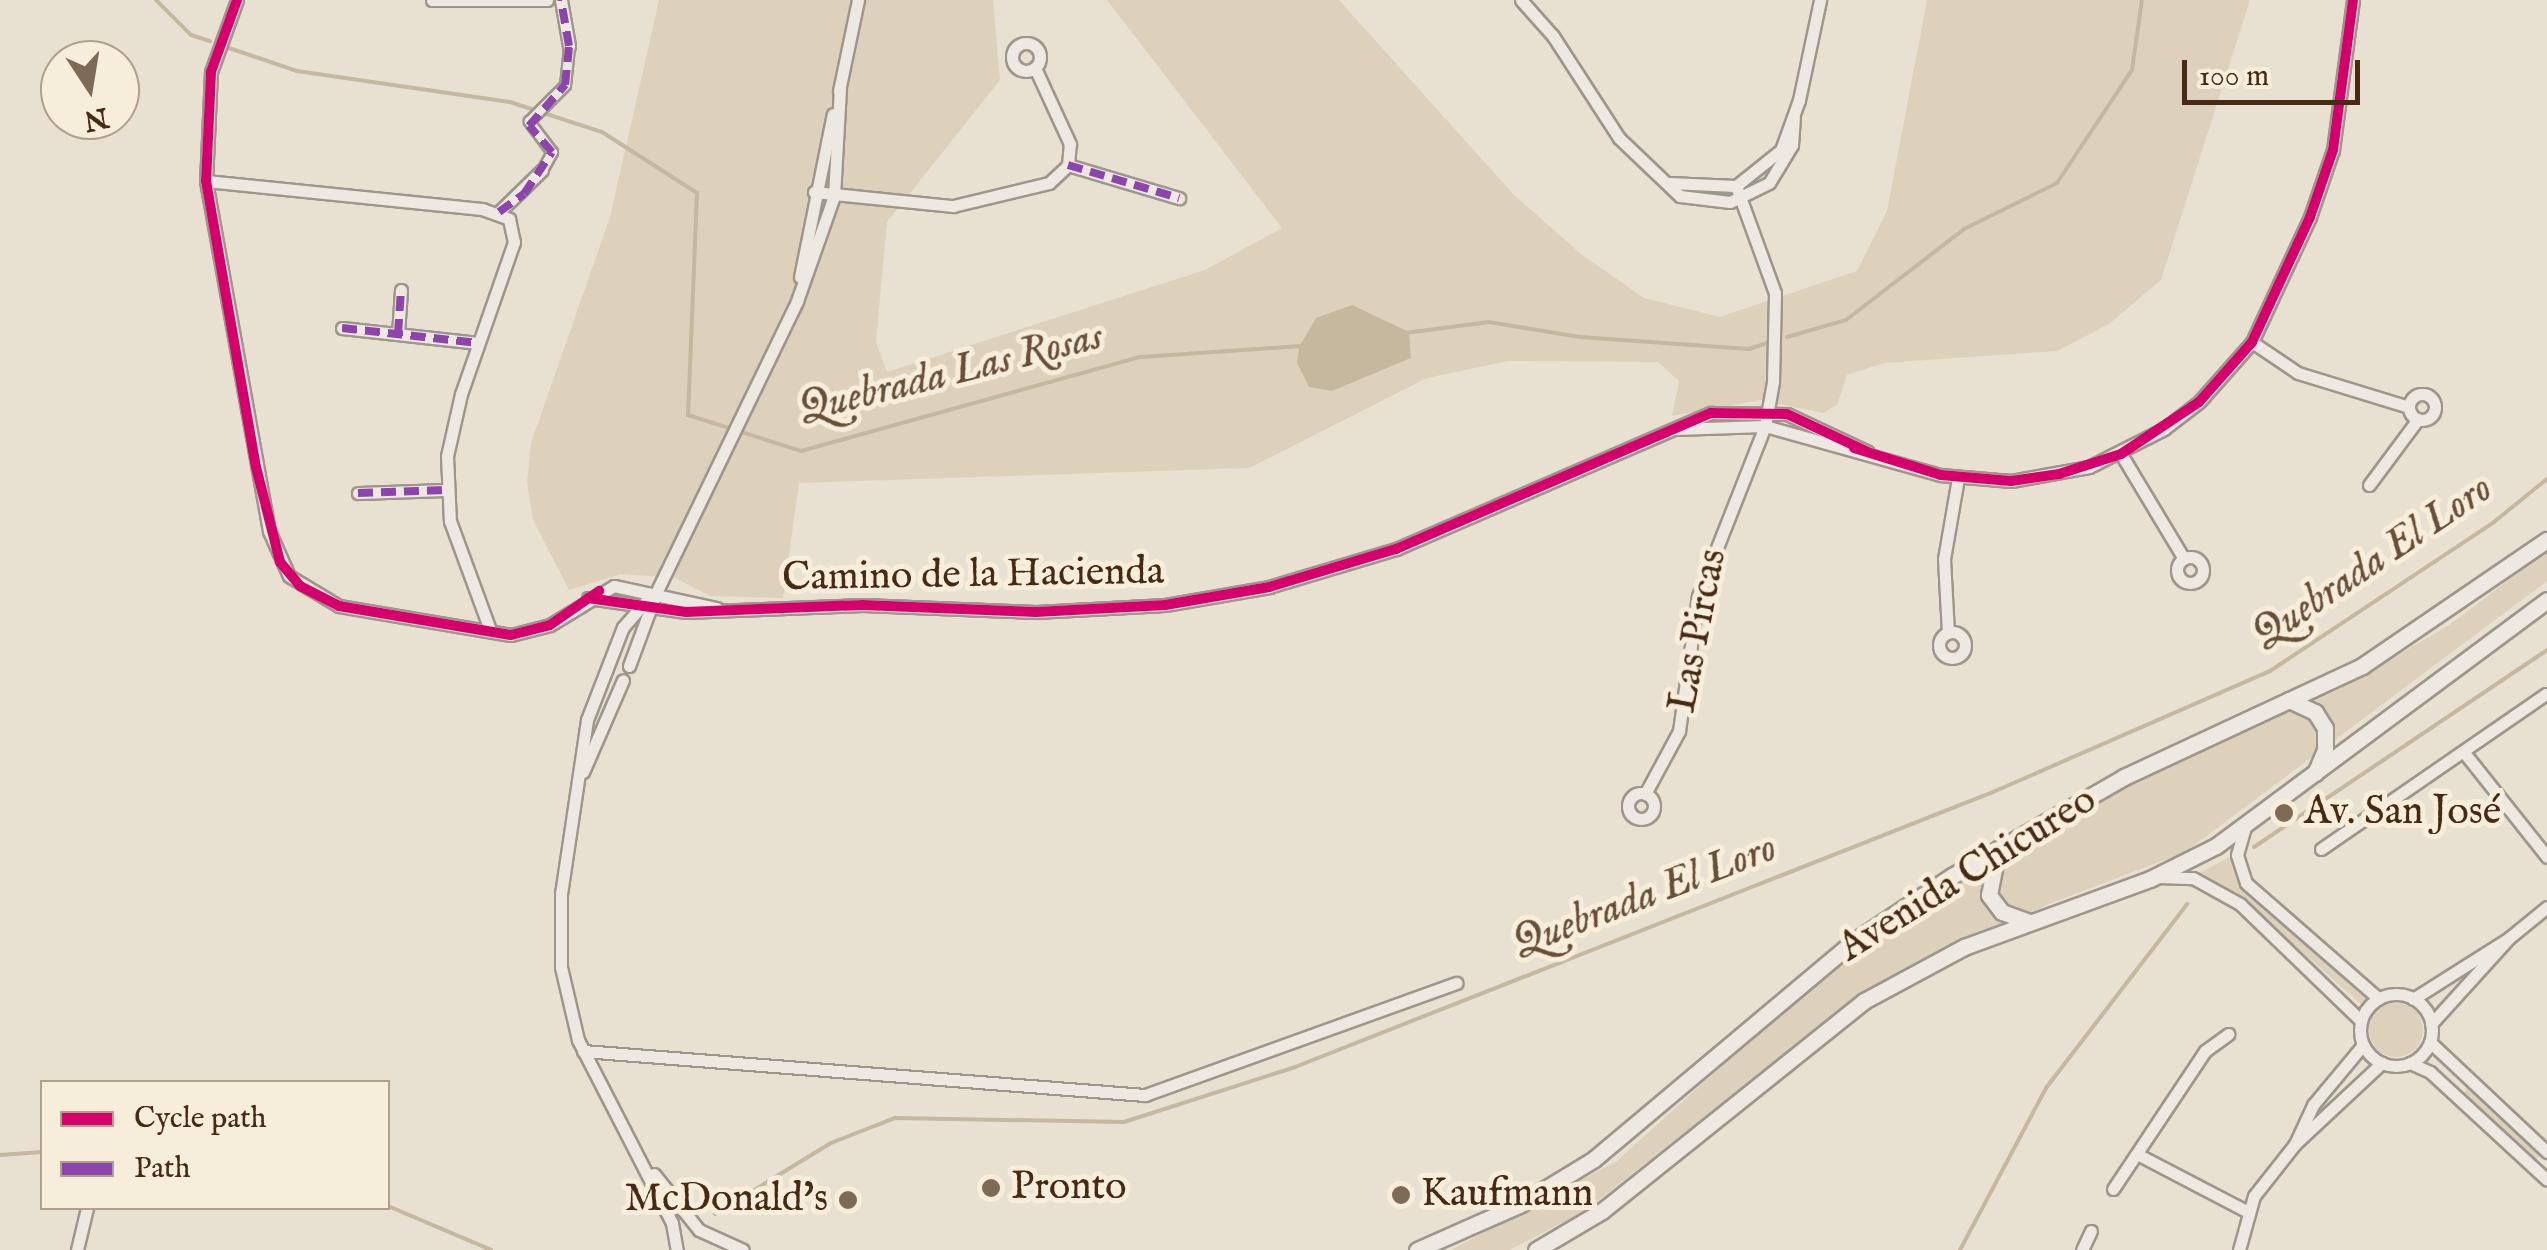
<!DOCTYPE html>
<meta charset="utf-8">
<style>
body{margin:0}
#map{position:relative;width:2547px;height:1250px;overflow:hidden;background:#e8e0d1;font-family:"IM FELL English",serif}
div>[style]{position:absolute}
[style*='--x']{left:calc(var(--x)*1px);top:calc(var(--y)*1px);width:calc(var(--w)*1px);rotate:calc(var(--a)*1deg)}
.green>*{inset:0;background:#ded1bb}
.round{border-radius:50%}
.water>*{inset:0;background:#c6b79f}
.stream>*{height:4px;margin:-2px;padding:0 2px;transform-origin:2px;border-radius:2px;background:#c6b79f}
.roads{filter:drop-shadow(2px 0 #9e968b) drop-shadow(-2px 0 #9e968b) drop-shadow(0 2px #9e968b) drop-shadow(0 -2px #9e968b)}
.pedestrian>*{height:9px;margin:-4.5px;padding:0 4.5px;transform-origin:4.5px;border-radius:4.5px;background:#ede8e1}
.minor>*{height:11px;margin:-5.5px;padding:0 5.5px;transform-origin:5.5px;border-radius:5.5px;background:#ede8e1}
.minor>.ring{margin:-5.5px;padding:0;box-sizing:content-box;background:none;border:11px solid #ede8e1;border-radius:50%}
.secondary>*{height:15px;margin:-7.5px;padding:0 7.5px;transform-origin:7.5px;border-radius:7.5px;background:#ede8e1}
.quiet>*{height:8px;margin-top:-4px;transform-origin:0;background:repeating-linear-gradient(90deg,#8e44ad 0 15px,transparent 0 23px)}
.cycleway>*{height:10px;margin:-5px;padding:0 5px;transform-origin:5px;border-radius:5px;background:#d6006c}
.dots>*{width:28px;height:28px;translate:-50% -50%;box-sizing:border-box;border:5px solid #f7eddb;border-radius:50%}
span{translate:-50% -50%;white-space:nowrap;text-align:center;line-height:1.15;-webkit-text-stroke:10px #f7eddb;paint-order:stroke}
.street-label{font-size:40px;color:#462a14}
.poi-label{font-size:40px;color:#462a14}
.left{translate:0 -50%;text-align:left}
.right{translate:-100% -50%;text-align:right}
.water-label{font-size:42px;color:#684f37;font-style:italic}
.legend{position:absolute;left:40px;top:1080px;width:350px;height:130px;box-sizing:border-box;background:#f7eddb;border:2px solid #b09f8b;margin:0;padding:12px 18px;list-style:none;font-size:30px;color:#462a14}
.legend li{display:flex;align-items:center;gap:20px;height:50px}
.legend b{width:50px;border:2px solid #b09f8b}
.north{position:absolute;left:40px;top:40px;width:100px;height:100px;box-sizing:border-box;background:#f7eddb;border:2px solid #b09f8b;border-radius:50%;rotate:168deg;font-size:28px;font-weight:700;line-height:40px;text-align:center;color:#462a14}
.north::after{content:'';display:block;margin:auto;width:35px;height:45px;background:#7f6a56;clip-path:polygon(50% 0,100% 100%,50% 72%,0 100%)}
.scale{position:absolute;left:2182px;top:60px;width:178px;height:45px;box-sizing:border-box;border:5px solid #462a14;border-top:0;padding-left:12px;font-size:30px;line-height:35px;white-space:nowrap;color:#462a14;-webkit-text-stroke:8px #f7eddb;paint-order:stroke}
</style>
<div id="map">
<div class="green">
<div style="clip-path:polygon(659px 0,993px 0,1000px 80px,887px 222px,876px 342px,887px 372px,1205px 270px,1282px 228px,1107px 0,1339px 0,1514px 195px,1581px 254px,1644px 298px,1720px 317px,1857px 271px,1887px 211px,1927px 0,2250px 0,2161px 280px,2109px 324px,2057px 351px,1884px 363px,1847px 375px,1837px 405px,1823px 413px,1760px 400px,1672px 416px,1679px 381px,1658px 362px,1508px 361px,1427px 378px,1249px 468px,799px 483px,783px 598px,710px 596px,675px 578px,621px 574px,569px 590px,533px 520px,527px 482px,531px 443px,610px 217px)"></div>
<div style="clip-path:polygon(2547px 551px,2547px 581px,2185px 852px,2049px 904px,1867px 989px,1582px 1213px,1509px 1250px,1451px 1250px,1617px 1161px,1832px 966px,1934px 895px,2188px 751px,2334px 692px,2448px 626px)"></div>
<div style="clip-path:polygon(2229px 857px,2243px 889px,2367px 1000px,2362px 1005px,2235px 892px,2198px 874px)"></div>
<div class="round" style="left:2369px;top:1003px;width:54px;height:54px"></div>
<div style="clip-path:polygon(2467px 1088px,2540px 1155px,2536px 1159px,2462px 1095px)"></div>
</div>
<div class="water">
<div style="clip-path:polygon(1352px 305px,1409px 332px,1411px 358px,1332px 391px,1309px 387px,1297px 363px,1299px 347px,1316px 318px)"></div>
</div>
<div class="stream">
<div style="--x:156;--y:0;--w:49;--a:45"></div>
<div style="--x:191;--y:35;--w:20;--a:18"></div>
<div style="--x:229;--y:48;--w:72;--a:18.7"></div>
<div style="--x:297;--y:71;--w:215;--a:8.3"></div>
<div style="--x:510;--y:102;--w:97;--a:18.1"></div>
<div style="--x:602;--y:132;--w:113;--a:32.7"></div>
<div style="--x:697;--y:193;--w:222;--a:92.3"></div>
<div style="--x:688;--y:415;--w:119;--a:17.7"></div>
<div style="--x:801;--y:451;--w:353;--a:-15.5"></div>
<div style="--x:1141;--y:357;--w:160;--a:-3.9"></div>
<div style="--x:1405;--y:333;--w:85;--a:-7.5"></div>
<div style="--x:1489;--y:322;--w:92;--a:9.4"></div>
<div style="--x:1580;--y:337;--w:169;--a:4.1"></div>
<div style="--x:1749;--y:349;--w:20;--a:-18"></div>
<div style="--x:1787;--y:337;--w:61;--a:-16.1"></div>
<div style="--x:1846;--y:320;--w:149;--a:-37.6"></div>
<div style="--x:1964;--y:229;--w:104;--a:-26.3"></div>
<div style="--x:2057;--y:183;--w:136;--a:-56.4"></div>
<div style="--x:2132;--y:70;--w:71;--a:-81.9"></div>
<div style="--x:2254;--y:847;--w:353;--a:-33.9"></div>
<div style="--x:0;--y:1155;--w:42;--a:-4.1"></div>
<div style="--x:388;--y:1206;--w:112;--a:23.1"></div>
<div style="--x:715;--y:1214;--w:136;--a:-31.5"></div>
<div style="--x:831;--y:1143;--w:69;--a:-21.3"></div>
<div style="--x:895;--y:1118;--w:229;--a:1"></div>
<div style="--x:1124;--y:1122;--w:180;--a:-17.8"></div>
<div style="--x:1295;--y:1067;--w:750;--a:-21.5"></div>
<div style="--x:1993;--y:792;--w:302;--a:-23.6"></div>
<div style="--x:2270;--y:671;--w:269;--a:-33.6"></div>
<div style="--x:2494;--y:522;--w:68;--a:-39.1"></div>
<div style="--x:1960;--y:1250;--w:183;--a:-62"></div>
<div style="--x:2046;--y:1088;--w:232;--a:-52.5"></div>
</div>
<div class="roads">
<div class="pedestrian">
<div style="--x:542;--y:170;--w:21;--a:-61"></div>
<div style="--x:552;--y:152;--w:39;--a:-127"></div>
<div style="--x:529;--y:121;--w:51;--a:-45"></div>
<div style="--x:565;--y:85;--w:39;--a:-84"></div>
</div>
<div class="minor">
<div style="--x:237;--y:0;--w:77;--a:109.9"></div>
<div style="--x:211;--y:72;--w:109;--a:92.6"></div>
<div style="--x:206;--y:181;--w:356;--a:79.8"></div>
<div style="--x:269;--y:531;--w:49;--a:66"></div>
<div style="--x:289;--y:576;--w:58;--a:31"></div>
<div style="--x:339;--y:606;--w:174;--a:9.6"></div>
<div style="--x:511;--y:635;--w:40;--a:-14.4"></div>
<div style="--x:550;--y:625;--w:75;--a:-31.4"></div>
<div style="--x:614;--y:586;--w:105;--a:12.1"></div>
<div style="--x:432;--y:0;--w:115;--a:0"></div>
<div style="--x:561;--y:0;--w:47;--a:80.1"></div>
<div style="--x:1521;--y:0;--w:48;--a:48.4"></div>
<div style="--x:1553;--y:36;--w:121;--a:57.1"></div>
<div style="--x:1619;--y:138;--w:84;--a:43.6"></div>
<div style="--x:1680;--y:196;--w:50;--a:6.8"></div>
<div style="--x:1730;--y:202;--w:43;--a:-26"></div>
<div style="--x:1769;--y:183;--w:44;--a:-58.8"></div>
<div style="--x:1792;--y:145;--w:27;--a:-86"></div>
<div class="ring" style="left:1012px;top:43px;width:17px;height:17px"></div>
<div style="--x:839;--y:91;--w:93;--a:-78.2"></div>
<div style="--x:1068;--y:165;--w:116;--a:16.6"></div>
<div style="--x:206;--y:181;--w:277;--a:5.8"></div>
<div style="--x:482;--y:209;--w:29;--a:20"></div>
<div style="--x:509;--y:219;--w:24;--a:78"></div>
<div style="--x:514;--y:242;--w:161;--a:109.2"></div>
<div style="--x:461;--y:394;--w:64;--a:102.7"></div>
<div style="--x:447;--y:456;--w:65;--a:87.4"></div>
<div style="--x:450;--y:521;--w:116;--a:69.8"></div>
<div style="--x:1669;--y:183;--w:67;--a:2.6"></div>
<div style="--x:1736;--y:186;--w:58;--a:-38.7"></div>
<div style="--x:1781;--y:150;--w:53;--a:-70.2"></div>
<div style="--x:1799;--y:100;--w:102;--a:-78.1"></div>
<div style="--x:814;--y:192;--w:140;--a:5.8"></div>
<div style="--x:953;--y:206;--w:99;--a:-13.5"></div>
<div style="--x:1049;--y:183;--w:26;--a:-43"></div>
<div style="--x:1068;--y:165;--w:21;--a:-85"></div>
<div style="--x:1070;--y:144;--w:84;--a:-114.7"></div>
<div style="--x:499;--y:212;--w:60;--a:-44.3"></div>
<div style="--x:800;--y:277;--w:166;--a:-78.6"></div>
<div style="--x:342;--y:328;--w:137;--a:6.3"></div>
<div style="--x:398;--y:334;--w:44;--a:-86.1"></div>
<div style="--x:2252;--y:342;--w:55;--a:34"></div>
<div style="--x:2298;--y:373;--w:116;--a:17"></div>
<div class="ring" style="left:2409px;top:394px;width:15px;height:15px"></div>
<div style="--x:1676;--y:429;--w:89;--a:-1.9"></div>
<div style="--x:1765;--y:426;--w:183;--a:15.6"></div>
<div style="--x:1941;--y:475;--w:70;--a:4.9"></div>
<div style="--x:2011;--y:481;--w:79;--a:-10.2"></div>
<div style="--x:2089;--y:467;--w:84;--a:-26.9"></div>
<div style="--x:2164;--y:429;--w:44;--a:-37.6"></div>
<div style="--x:2199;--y:402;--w:80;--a:-48.5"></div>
<div style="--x:2252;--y:342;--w:138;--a:-65.1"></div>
<div style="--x:2310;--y:217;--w:71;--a:-71.1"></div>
<div style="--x:2333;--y:150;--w:151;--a:-82.4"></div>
<div style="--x:2121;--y:454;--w:122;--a:59"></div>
<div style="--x:2369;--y:485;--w:82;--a:-53.4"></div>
<div style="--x:358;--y:493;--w:88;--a:-2"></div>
<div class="ring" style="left:2177px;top:557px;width:15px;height:15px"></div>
<div style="--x:588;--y:598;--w:99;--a:8.1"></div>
<div style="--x:686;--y:612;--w:177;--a:-2.3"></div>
<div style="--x:863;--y:605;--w:173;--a:2.3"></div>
<div style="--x:1036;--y:612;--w:129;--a:-3.1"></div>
<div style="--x:1165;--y:605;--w:106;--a:-9.8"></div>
<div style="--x:1269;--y:587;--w:133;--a:-16.7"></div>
<div style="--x:1396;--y:549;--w:343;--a:-23.4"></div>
<div style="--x:1711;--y:413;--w:76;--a:0.8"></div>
<div style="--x:1787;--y:414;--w:89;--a:25.1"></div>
<div style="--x:645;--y:602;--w:33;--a:131"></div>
<div style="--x:623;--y:627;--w:100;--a:111.2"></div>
<div style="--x:587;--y:720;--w:175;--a:98.5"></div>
<div style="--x:561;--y:893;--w:74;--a:90"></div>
<div style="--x:561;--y:967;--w:75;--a:76.9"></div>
<div style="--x:578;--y:1040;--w:206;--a:62.8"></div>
<div style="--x:672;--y:1223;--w:27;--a:80"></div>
<div class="ring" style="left:1939px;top:632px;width:15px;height:15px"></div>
<div style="--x:1948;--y:633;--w:74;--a:-93.1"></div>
<div style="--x:1944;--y:559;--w:82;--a:-80.2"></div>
<div style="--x:629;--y:666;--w:78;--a:-69.7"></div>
<div style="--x:656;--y:593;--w:324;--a:-64.2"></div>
<div style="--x:797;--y:301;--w:111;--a:-70.6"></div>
<div style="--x:834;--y:196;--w:109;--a:-86.8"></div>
<div style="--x:2466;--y:755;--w:130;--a:51.5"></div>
<div style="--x:583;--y:772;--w:100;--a:-66.5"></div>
<div class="ring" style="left:1628px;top:793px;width:15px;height:15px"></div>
<div style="--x:1645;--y:794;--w:72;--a:-61.6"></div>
<div style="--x:1679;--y:731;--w:136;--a:-82"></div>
<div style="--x:1698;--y:596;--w:183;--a:-68.5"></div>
<div style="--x:1765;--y:426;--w:45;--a:-79.7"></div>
<div style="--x:1773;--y:382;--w:89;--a:-88.7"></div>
<div style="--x:1775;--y:293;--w:114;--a:-110"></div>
<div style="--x:2245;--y:827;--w:29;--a:106"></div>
<div style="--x:2237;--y:855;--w:29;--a:72"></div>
<div style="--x:2246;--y:883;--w:176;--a:41.1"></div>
<div style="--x:2321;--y:849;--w:273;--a:-34.6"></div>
<div style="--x:2159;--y:877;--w:34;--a:2"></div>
<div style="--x:2193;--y:878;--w:54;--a:29"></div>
<div style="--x:2240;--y:904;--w:168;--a:44"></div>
<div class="ring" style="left:2360px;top:994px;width:61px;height:61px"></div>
<div style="--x:2413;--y:999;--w:110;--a:-32.4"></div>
<div style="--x:2431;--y:1024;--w:116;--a:-47.8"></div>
<div style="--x:2509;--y:938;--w:49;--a:-39.2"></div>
<div style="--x:2430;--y:1042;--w:161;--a:43.2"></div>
<div style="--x:583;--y:1051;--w:564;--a:4.48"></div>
<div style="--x:1145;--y:1095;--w:331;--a:-19.8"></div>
<div style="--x:2410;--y:1063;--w:22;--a:24"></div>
<div style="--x:2430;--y:1072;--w:159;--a:42.7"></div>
<div style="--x:2295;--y:1144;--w:119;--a:-43"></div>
<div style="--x:2137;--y:1154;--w:123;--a:27.6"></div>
<div style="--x:654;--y:1174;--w:72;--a:51.2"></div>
<div style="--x:699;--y:1230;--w:48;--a:24.4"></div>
<div style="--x:2113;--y:1189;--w:166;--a:-56.3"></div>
<div style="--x:2205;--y:1051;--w:29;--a:-36"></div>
<div style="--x:77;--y:1250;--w:43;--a:-76.6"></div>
<div style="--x:2082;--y:1250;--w:21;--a:-65"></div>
<div style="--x:2239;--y:1250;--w:56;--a:-74.5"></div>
<div style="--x:2254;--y:1196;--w:66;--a:-51.7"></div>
<div style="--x:2295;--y:1144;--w:43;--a:-65.2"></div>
<div style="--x:2313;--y:1105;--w:78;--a:-50.2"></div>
</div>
<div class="secondary">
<div style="--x:2289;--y:700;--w:29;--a:25"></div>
<div style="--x:2315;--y:712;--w:19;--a:58"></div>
<div style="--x:2325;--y:728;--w:22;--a:90"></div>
<div style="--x:2325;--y:750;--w:25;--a:113"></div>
<div style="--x:1998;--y:849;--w:47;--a:101.1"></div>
<div style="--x:1989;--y:895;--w:21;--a:53"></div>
<div style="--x:2002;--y:912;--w:27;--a:20"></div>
<div style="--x:1417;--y:1250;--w:111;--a:-23.8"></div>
<div style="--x:1519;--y:1205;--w:88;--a:-31.5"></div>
<div style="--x:1594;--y:1159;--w:338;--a:-40"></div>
<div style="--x:1853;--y:942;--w:119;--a:-33.7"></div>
<div style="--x:1952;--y:876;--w:198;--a:-29.9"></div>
<div style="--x:2124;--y:777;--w:263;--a:-25"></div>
<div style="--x:2362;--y:666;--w:224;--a:-34.3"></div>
<div style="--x:1536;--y:1250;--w:77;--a:-30.6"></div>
<div style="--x:1602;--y:1211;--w:336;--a:-38.7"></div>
<div style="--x:1864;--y:1001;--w:114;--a:-28.4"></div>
<div style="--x:1964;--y:947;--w:198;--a:-20.1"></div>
<div style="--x:2150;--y:879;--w:74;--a:-26.6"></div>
<div style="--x:2216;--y:846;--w:412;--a:-36.6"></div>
</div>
</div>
<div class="quiet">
<div style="--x:1068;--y:165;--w:116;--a:16.6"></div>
<div style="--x:499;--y:212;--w:31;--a:-36"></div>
<div style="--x:524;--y:194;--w:50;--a:-56.3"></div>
<div style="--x:552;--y:152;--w:35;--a:-131"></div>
<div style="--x:529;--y:126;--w:55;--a:-48.7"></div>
<div style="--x:565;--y:85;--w:39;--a:-84"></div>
<div style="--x:569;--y:46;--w:47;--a:-99.9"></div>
<div style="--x:342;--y:328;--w:137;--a:6.3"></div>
<div style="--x:398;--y:334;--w:44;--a:-86.1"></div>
<div style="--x:358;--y:493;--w:88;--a:-2"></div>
</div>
<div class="cycleway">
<div style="--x:237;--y:0;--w:77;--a:109.9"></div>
<div style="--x:211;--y:72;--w:109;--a:92.6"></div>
<div style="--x:206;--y:181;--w:290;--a:80.1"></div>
<div style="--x:256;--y:467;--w:98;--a:75.8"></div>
<div style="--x:280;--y:562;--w:31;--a:50"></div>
<div style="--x:300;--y:586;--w:44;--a:27.1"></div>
<div style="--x:339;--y:606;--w:174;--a:9.6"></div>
<div style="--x:511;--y:635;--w:40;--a:-14.4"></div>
<div style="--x:550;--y:625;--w:60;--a:-34.8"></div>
<div style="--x:1854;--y:448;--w:91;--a:17.2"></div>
<div style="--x:1941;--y:475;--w:70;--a:4.9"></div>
<div style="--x:2011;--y:481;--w:49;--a:-8.3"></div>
<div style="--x:2059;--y:474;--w:65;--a:-17.9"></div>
<div style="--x:2121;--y:454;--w:94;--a:-33.7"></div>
<div style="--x:2199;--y:402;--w:80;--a:-48.5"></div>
<div style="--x:2252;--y:342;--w:138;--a:-65.1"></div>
<div style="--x:2310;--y:217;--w:71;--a:-71.1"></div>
<div style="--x:2333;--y:150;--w:151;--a:-82.4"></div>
<div style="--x:588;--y:598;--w:99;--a:8.1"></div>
<div style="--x:686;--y:612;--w:177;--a:-2.3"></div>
<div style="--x:863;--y:605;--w:173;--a:2.3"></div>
<div style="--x:1036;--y:612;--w:129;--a:-3.1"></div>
<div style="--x:1165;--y:605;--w:106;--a:-9.8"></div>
<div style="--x:1269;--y:587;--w:133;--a:-16.7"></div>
<div style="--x:1396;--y:549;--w:343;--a:-23.4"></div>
<div style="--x:1711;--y:413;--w:76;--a:0.8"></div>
<div style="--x:1787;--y:414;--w:89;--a:25.1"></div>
</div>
<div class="dots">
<div style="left:2284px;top:813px;background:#7f6a56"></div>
<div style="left:991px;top:1188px;background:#7f6a56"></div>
<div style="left:1401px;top:1195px;background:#7f6a56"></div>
<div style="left:848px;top:1200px;background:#7f6a56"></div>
</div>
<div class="street-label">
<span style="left:973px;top:576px;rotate:-1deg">Camino de la Hacienda</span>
<span style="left:1699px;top:631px;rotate:-79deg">Las Pircas</span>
<span style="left:1968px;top:875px;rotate:-32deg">Avenida Chicureo</span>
</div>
<div class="poi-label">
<span class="left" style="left:2304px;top:813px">Av. San José</span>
<span class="left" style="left:1011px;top:1188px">Pronto</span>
<span class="left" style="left:1421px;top:1195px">Kaufmann</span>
<span class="right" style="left:828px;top:1200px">McDonald's</span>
</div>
<div class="water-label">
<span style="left:951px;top:374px;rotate:-14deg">Quebrada Las Rosas</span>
<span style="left:2373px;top:563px;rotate:-34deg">Quebrada El Loro</span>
<span style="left:1645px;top:897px;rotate:-21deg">Quebrada El Loro</span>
</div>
<ul class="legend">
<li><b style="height:12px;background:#d6006c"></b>Cycle path</li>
<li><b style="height:12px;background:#8e44ad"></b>Path</li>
</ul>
<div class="north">N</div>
<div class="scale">100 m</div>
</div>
